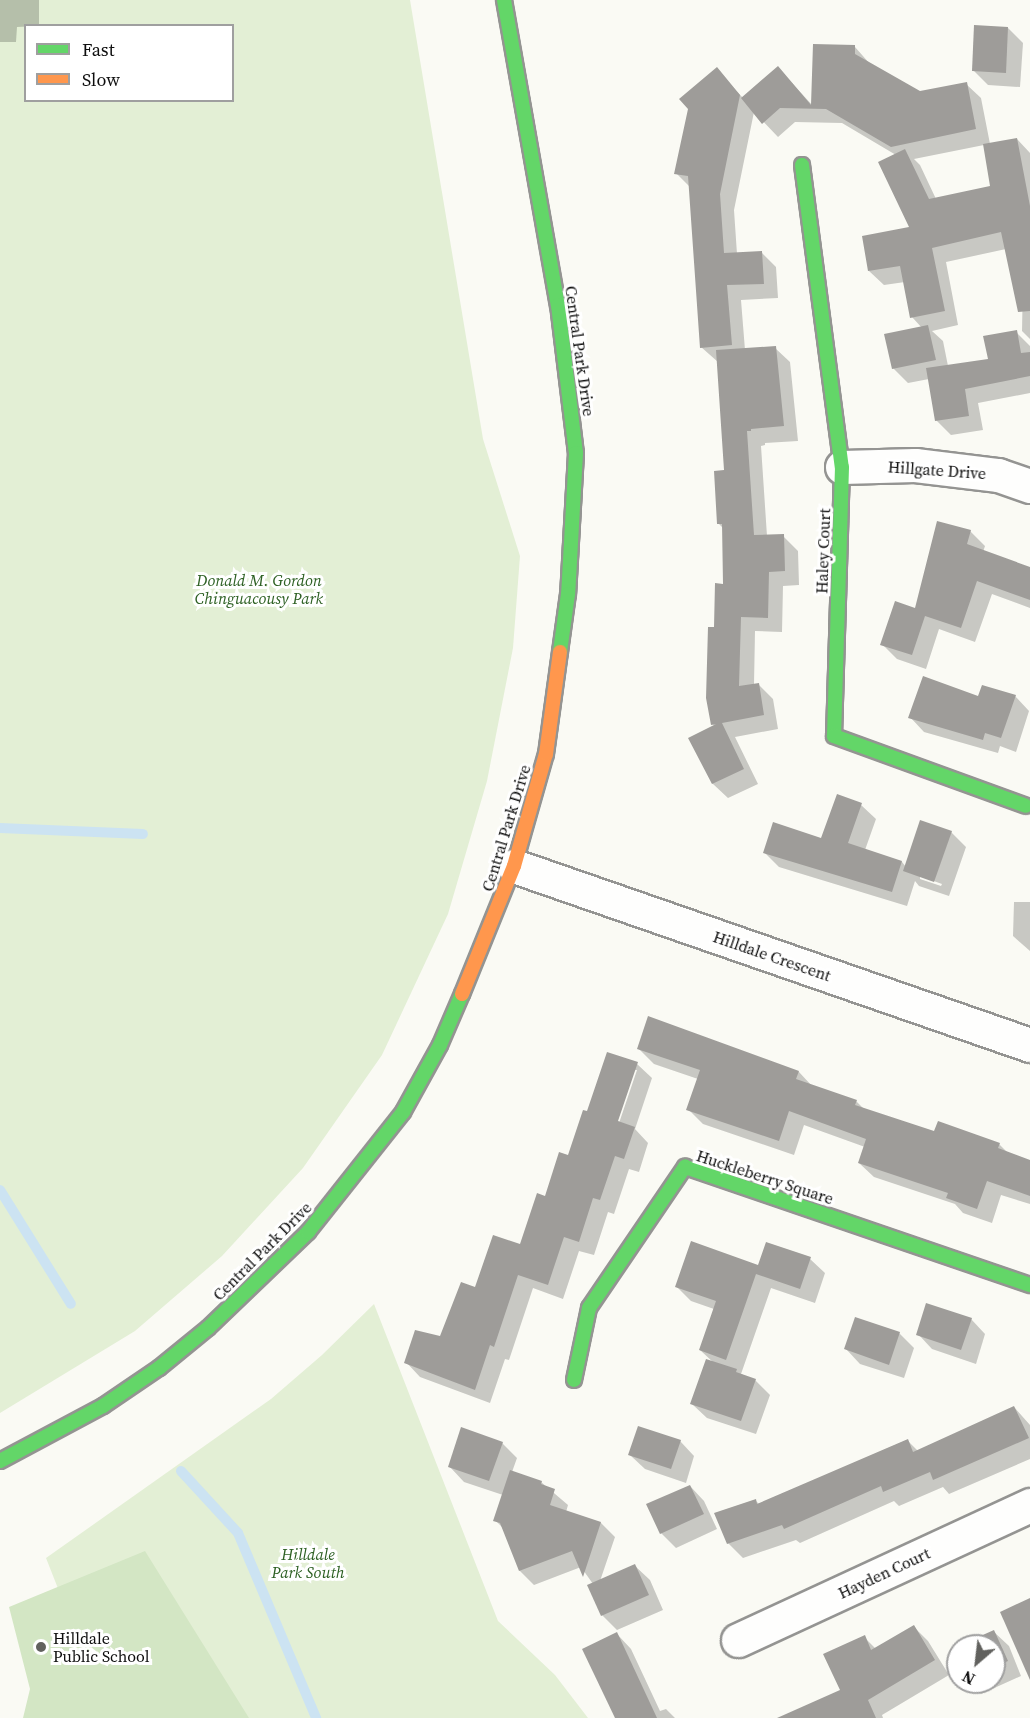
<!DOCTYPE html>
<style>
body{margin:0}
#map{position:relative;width:1030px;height:1718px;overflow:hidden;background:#fafaf4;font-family:"Source Serif 4",serif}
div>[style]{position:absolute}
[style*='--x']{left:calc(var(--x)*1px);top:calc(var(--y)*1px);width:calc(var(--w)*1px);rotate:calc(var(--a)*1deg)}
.green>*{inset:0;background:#e3efd5}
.forest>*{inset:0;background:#d3e6c4}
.shadow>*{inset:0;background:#0003}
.stream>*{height:10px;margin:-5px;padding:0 5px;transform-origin:5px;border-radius:5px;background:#cce3f2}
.building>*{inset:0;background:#9e9c99}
.roads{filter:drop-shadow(2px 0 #949492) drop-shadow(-2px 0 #949492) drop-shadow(0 2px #949492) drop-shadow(0 -2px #949492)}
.street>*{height:33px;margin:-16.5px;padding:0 16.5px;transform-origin:16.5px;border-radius:16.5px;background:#fefefd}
.fast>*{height:14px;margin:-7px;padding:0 7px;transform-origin:7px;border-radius:7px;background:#63d668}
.slow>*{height:14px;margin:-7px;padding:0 7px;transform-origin:7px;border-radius:7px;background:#ff974d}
.dots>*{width:16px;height:16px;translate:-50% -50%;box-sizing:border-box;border:3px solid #fff;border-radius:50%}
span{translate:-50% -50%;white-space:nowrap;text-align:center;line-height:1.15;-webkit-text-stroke:6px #fff;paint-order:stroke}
.street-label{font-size:16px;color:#0e0e0e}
.park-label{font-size:16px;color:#2d6023;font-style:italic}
.poi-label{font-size:16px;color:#0e0e0e}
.left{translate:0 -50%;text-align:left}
.legend{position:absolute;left:24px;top:24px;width:210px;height:78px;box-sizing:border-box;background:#fff;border:2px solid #9f9f9f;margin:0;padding:8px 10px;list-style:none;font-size:18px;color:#0e0e0e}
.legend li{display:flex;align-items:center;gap:12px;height:30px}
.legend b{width:30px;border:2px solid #9f9f9f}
.north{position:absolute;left:946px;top:1634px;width:60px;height:60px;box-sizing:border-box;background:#fff;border:2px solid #9f9f9f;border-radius:50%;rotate:208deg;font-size:16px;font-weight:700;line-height:24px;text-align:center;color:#0e0e0e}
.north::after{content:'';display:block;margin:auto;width:21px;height:27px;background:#61615e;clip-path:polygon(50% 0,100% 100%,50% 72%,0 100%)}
</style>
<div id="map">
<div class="green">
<div style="clip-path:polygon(evenodd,0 0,410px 0,483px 439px,520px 556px,513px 648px,487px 781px,448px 914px,382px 1055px,303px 1168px,222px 1256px,135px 1331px,0 1413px,0 0,26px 26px,232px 26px,232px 100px,26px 100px,26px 26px)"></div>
<div style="clip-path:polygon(374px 1304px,498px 1621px,555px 1675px,588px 1718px,109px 1718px,46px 1558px,271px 1399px,322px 1355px)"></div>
</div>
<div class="forest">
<div style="clip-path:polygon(145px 1551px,249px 1718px,23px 1718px,30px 1689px,9px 1607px)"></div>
</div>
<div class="shadow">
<div style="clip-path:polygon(0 0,39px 0,39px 26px,17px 27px,16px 42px,0 42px)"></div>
<div style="clip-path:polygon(1008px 28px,1023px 43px,1020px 87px,988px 85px,973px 70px)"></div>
<div style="clip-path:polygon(evenodd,855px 47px,870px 64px,919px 93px,966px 84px,981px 98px,990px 144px,1017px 139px,1030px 153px,1030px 339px,1022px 331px,1023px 280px,1006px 249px,946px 262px,958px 325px,932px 331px,943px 341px,948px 366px,989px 360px,1016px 332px,1030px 346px,1030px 393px,978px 403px,983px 430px,951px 435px,936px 420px,929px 379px,908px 383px,893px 368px,922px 328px,912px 317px,905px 282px,884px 285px,869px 271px,911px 229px,896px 155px,842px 123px,795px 122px,778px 137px,754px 112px,734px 210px,737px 254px,762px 253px,776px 267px,778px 298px,741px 300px,745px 350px,775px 348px,790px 362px,798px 441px,765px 443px,765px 445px,761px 446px,767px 536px,783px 536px,798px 551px,799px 585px,783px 586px,782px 632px,755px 631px,754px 685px,758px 684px,773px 699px,778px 729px,735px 737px,758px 784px,728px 798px,713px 784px,690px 739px,715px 726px,712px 724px,716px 629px,725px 585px,724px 529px,719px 524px,725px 471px,718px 362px,701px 347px,690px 187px,676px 173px,716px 69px,743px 98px,792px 83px,813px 106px,855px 47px,984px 145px,992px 187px,936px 199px,920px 165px,914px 159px,984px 145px)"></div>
<div style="clip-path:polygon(970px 531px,985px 546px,983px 552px,1030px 569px,1030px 608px,992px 594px,975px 642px,939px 629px,926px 669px,897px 659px,882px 644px,917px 610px)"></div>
<div style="clip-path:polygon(1015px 696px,1029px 711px,1016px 752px,1000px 746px,998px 753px,924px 732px,910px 717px,979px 698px)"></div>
<div style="clip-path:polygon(evenodd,861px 805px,876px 819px,865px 850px,902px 862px,906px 867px,951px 832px,966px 847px,949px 896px,919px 886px,915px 881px,907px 906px,779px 867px,764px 852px,822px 840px,861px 805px,920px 876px,942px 884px,941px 886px,920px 879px,920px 876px)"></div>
<div style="clip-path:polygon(1014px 902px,1030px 902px,1030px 951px,1013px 936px)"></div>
<div style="clip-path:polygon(649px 1018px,799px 1072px,812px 1086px,856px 1101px,865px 1110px,935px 1133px,999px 1144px,1009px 1154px,1030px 1161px,1030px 1204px,1001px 1195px,992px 1223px,963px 1213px,955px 1204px,874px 1177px,859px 1163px,865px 1147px,804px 1125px,794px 1155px,703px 1124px,688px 1109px,698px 1079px,654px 1064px,639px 1049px)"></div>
<div style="clip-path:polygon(evenodd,637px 1064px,652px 1078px,635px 1129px,648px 1143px,639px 1172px,629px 1169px,614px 1214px,608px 1212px,594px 1255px,579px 1251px,563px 1299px,533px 1288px,509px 1360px,505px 1359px,490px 1403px,420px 1377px,406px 1362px,441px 1338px,476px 1289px,521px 1245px,569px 1157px,588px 1113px,637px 1064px,634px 1070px,637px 1070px,617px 1129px,614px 1128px,634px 1070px)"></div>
<div style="clip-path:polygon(810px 1259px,825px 1273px,815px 1303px,771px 1288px,741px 1374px,755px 1380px,770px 1395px,756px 1434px,707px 1418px,692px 1404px,714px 1363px,700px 1350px,714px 1309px,691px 1301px,677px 1287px,759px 1267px)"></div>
<div style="clip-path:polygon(971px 1319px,985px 1334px,976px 1364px,932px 1349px,918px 1334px)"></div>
<div style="clip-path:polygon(899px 1333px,914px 1348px,904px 1378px,860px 1364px,846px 1349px)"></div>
<div style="clip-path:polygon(1014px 1407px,1030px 1425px,1030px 1459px,949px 1494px,943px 1487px,899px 1506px,894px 1501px,800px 1543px,796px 1540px,743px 1558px,728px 1543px,755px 1500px,759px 1504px,907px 1440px,918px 1451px)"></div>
<div style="clip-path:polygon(680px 1441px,694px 1456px,686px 1483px,645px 1469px,630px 1455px)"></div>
<div style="clip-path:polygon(502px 1443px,517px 1458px,512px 1472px,541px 1482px,568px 1505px,566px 1512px,601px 1523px,615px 1537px,600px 1581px,635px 1566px,650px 1580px,663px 1610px,617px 1630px,602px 1615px,593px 1584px,581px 1567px,534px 1585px,520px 1571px,504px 1529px,495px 1520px,503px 1495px,464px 1482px,450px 1467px)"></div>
<div style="clip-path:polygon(690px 1486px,704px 1501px,717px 1529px,676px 1548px,661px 1533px)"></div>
<div style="clip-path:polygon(914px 1627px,928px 1641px,949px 1675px,882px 1715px,883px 1718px,822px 1718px,842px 1691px,864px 1637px,876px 1649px)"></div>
<div style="clip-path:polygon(994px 1632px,1009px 1646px,1021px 1676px,981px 1694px,969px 1682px,994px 1682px,994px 1646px,962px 1646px)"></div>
<div style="clip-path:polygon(617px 1634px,631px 1649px,660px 1711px,666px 1709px,675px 1718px,631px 1718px)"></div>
<div style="clip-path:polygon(958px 1648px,958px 1661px,953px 1650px)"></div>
</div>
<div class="stream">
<div style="--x:0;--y:828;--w:143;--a:2.4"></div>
<div style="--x:0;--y:1190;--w:134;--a:58.1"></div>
<div style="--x:181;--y:1471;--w:84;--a:47.4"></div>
<div style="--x:238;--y:1533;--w:201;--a:67.1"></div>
</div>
<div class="building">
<div style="clip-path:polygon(974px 25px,1008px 27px,1006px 73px,972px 71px)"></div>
<div style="clip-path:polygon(813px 44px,855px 45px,855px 54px,920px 91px,967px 82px,976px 129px,891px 147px,826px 109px,780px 108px,762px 124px,741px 98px,778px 66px,811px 105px)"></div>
<div style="clip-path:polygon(717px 67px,740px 95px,720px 194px,724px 253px,762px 251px,764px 284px,727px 285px,732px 345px,700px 348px,688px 176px,674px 174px,688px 109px,679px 99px)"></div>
<div style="clip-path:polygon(1017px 138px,1030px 206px,1030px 311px,1018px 312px,1001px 232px,932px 248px,945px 311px,910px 318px,900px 266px,868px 271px,862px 236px,909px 227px,878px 162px,905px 149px,929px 199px,990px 186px,983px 144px)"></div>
<div style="clip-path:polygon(928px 325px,936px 360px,892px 369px,884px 334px)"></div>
<div style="clip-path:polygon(1017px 330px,1021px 353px,1030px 352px,1030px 376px,965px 389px,969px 416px,935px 421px,926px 368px,988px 359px,983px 336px)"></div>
<div style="clip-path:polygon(776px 346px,784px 426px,751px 429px,751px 431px,747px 431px,754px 535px,784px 534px,785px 571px,769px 572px,768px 618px,741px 617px,739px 686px,759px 683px,764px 715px,722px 723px,744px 769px,712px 784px,688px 738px,716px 724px,711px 725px,706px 698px,708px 627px,714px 627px,715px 583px,723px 584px,722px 524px,717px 524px,714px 471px,724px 470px,716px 350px)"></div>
<div style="clip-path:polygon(937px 521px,971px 530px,967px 544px,1030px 567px,1030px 600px,977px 581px,961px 628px,925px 616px,912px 655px,880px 645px,895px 601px,915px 608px)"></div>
<div style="clip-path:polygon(923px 676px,978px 696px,982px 685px,1016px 695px,1001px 738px,985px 733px,983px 740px,908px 718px)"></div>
<div style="clip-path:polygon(837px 794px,862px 803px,848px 843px,902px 861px,892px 892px,763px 853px,773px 822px,821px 838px)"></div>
<div style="clip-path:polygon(920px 820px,952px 831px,934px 882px,903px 871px)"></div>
<div style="clip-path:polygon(648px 1016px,799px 1071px,796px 1079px,857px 1100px,855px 1105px,934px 1131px,938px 1121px,1000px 1143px,998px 1148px,1030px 1160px,1030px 1196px,987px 1181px,977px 1209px,946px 1198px,948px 1193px,858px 1163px,866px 1139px,789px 1111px,779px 1141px,686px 1110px,700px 1070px,637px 1049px)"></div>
<div style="clip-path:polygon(607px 1052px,638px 1062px,618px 1121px,635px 1127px,624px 1159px,615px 1156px,600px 1200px,593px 1198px,579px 1242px,564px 1237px,548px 1285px,518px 1275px,494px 1347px,490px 1345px,475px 1390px,404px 1363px,415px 1330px,440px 1336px,461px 1282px,475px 1287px,493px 1235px,520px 1244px,537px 1193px,545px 1196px,559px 1152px,568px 1155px,583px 1110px,587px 1111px)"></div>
<div style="clip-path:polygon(691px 1241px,758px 1265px,766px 1242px,811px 1257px,800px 1289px,756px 1274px,726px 1360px,699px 1350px,716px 1301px,675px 1287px)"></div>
<div style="clip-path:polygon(926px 1303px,972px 1318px,961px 1350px,916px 1335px)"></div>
<div style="clip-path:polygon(855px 1317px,900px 1332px,889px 1365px,844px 1349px)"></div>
<div style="clip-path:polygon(706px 1359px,737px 1369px,736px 1372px,756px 1379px,741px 1421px,690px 1404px)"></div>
<div style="clip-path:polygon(1014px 1406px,1029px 1438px,933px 1480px,930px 1472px,883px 1492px,881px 1486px,784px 1529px,782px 1525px,727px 1544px,714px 1513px,756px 1499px,757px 1504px,908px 1439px,913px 1452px)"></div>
<div style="clip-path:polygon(638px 1426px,681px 1440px,671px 1469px,628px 1455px)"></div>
<div style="clip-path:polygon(461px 1427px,503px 1442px,489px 1481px,448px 1467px)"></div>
<div style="clip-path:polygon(510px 1470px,542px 1481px,541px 1484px,555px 1489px,550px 1505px,601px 1522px,583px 1577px,572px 1551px,519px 1571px,500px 1523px,493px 1521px)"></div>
<div style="clip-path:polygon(690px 1485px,704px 1514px,660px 1534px,646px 1504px)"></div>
<div style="clip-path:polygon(635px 1564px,649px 1595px,601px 1616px,587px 1585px)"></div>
<div style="clip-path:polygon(1030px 1598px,1030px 1680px,1000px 1612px)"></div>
<div style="clip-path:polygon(914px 1625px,935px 1660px,868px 1700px,876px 1718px,777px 1718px,840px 1690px,823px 1654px,865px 1635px,871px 1650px)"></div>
<div style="clip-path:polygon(994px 1630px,1008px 1661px,994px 1667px,994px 1646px,958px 1646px)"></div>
<div style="clip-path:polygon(617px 1632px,657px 1718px,615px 1718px,582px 1649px)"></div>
</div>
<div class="roads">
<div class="street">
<div style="--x:842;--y:467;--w:73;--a:-1.6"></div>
<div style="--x:915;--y:465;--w:84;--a:6.9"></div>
<div style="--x:998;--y:475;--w:34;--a:19"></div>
<div style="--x:514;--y:866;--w:546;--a:19.13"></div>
<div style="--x:738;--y:1640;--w:322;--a:-24.8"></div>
</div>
<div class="fast">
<div style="--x:504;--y:0;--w:310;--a:80"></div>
<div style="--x:558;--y:305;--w:149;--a:83.1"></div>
<div style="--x:576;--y:453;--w:141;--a:93.2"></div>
<div style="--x:568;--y:594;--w:59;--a:97.9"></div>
<div style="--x:802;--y:165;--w:305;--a:82.5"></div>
<div style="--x:842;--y:467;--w:269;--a:91.7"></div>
<div style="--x:834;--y:736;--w:204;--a:20"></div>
<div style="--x:574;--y:1380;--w:74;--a:-78.2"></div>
<div style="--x:589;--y:1308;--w:171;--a:-55.8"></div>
<div style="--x:685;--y:1167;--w:365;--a:18.9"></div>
<div style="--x:0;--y:1461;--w:117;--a:-28.1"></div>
<div style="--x:103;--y:1406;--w:68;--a:-34.2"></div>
<div style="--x:159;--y:1368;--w:63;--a:-39.2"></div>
<div style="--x:208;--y:1328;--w:139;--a:-43.8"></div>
<div style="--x:308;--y:1232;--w:153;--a:-51.6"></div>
<div style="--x:403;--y:1112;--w:77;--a:-61.1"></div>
<div style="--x:440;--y:1045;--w:56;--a:-66.7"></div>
</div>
<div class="slow">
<div style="--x:462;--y:994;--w:138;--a:-67.9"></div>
<div style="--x:514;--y:866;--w:116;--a:-74.1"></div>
<div style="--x:546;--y:754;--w:103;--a:-82.2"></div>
</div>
</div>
<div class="dots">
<div style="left:41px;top:1647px;background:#61615e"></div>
</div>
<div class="street-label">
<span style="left:580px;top:351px;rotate:82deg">Central Park Drive</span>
<span style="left:937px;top:470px;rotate:4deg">Hillgate Drive</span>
<span style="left:823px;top:551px;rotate:-88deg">Haley Court</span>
<span style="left:506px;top:828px;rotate:-73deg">Central Park Drive</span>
<span style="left:772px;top:956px;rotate:19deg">Hilldale Crescent</span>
<span style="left:765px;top:1177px;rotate:18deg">Huckleberry Square</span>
<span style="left:262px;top:1251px;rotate:-45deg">Central Park Drive</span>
<span style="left:884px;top:1573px;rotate:-25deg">Hayden Court</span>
</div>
<div class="park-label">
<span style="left:259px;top:589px">Donald M. Gordon<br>Chinguacousy Park</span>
<span style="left:308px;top:1563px">Hilldale<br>Park South</span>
</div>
<div class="poi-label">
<span class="left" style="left:53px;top:1647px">Hilldale<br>Public School</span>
</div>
<ul class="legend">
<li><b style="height:8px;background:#63d668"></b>Fast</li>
<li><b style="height:8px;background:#ff974d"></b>Slow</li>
</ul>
<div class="north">N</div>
</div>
